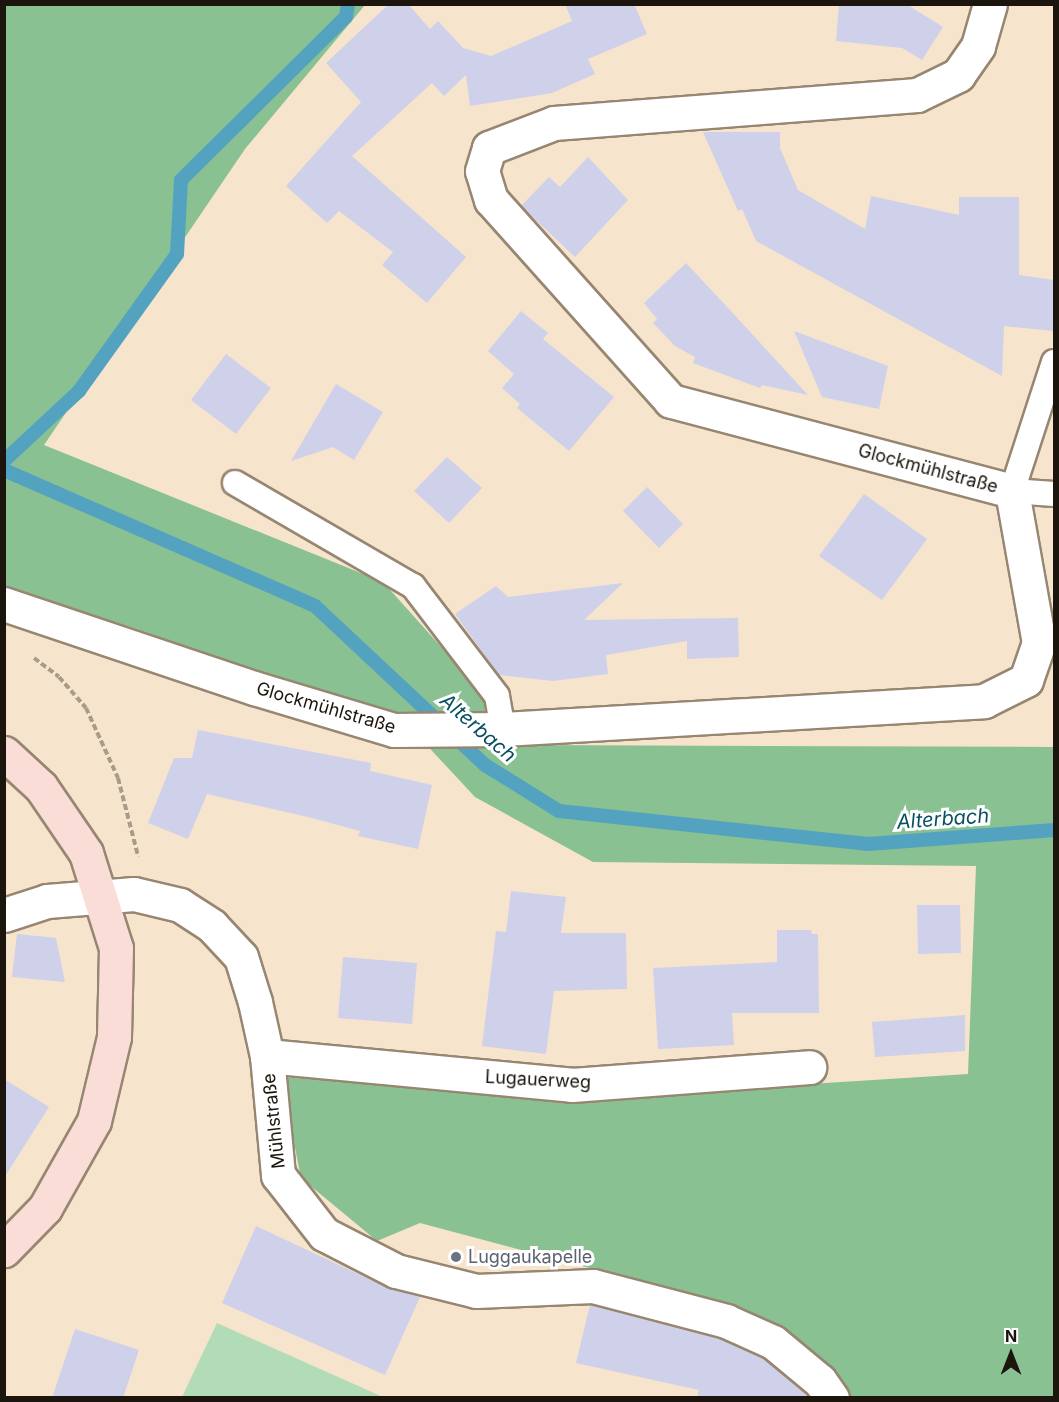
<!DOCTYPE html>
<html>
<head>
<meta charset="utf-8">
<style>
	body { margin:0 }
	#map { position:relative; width:1059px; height:1402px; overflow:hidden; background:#f7e4cd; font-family:Inter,sans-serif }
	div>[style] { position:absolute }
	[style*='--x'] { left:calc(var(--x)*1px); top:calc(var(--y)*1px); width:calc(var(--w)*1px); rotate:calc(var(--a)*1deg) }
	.green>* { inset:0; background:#b2dcb8 }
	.forest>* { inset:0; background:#89c192 }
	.stream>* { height:14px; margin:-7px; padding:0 7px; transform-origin:7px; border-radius:7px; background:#53a3c0 }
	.building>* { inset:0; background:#cfd0ea }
	.path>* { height:4px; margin-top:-2px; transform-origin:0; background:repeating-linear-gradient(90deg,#a99b89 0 6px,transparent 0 9px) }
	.roads { filter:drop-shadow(2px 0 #978671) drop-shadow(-2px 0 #978671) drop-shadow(0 2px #978671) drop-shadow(0 -2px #978671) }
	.lane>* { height:24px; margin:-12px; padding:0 12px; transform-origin:12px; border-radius:12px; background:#fff }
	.street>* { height:33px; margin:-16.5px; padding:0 16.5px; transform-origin:16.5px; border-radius:16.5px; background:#fff }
	.primary>* { height:33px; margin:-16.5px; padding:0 16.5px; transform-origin:16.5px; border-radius:16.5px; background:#fbddd8 }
	.dots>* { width:16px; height:16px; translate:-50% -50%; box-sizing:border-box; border:3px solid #fff; border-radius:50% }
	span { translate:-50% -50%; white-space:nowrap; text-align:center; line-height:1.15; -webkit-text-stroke:6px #fff; paint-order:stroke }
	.street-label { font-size:18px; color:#1b150d }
	.worship-label { font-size:18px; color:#5b616d }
	.left { translate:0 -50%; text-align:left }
	.water-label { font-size:20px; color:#094f63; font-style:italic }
	.frame { position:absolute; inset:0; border:6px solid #1b150d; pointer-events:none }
	.north { position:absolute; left:981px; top:1324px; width:60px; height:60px; -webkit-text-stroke:4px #fff; paint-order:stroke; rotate:0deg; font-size:16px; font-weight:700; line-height:24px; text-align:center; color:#1b150d }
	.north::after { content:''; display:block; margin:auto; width:21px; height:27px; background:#1b150d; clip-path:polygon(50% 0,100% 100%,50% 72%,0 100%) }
</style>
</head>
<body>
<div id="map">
	<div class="green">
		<i style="clip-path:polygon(217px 1323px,383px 1397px,386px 1397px,182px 1397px)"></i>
	</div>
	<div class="forest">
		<i style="clip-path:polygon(4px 5px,365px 5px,245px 149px,44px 445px,383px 582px,529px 745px,1054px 747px,1054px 1397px,832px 1397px,822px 1359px,740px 1308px,420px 1223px,377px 1241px,301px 1178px,281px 1077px,575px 1099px,968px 1074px,976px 866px,593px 862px,475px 797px,408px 725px,131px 627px,5px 589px)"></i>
	</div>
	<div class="stream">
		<i style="--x:4;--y:461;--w:103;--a:-43"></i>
		<i style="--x:79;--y:391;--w:168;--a:-54.4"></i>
		<i style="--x:177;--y:254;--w:74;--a:-86.9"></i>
		<i style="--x:181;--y:180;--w:232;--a:-44.7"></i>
		<i style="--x:346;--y:17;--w:13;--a:-81"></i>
		<i style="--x:4;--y:470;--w:339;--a:23.6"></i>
		<i style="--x:315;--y:606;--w:233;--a:43.1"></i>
		<i style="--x:485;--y:765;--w:87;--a:31.9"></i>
		<i style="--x:559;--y:811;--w:311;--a:6.1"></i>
		<i style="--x:868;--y:844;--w:187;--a:-4.3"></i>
	</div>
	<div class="building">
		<i style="clip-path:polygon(389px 4px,408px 4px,430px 29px,438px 21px,463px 48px,491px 56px,572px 21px,565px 4px,634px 4px,647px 34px,588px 59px,595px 74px,552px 93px,470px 106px,466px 75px,444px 96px,432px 83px,352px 156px,466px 257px,427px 303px,382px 265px,393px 252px,339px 211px,327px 223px,286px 186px,361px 102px,326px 63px)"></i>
		<i style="clip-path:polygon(839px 4px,906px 4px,943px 27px,922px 60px,902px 48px,836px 41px)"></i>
		<i style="clip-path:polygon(703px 132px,780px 132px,780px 148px,798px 190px,865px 229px,871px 196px,959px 215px,959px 197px,1019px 197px,1019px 275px,1054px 280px,1054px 331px,1004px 326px,1002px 376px,756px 241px,742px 209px,738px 211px)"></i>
		<i style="clip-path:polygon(588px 157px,628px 200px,575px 257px,521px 206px,549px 177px,560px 187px)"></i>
		<i style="clip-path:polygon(686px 263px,729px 309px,808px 395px,762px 385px,760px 388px,693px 363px,695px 357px,675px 346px,653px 323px,657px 319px,644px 303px)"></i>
		<i style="clip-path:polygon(521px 311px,548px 333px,543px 339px,614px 397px,569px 451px,517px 408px,520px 404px,502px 388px,514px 374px,488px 351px)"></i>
		<i style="clip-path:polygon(794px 331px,888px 366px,879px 409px,822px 397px)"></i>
		<i style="clip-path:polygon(226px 354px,271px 388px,236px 434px,191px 400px)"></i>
		<i style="clip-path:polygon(336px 384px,383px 412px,354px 460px,333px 447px,291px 461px)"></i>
		<i style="clip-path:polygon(447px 457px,482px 488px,449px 523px,414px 491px)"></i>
		<i style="clip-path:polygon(647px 487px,683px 524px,659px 548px,623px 511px)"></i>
		<i style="clip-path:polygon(864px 494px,927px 539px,882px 600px,819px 556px)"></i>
		<i style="clip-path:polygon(623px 583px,584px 620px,738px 618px,739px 657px,687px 659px,687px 641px,606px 655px,608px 674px,553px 681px,499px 675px,455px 614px,496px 586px,508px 597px)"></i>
		<i style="clip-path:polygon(198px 730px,371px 763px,370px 771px,432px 785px,418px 849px,358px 836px,360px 831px,308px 817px,207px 794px,188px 839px,148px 823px,174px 758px,192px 758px)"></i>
		<i style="clip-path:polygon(511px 891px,566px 897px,561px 933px,626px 933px,627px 989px,554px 991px,546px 1054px,482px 1046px,496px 931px,506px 932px)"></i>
		<i style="clip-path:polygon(917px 905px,960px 905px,961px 953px,918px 954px)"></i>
		<i style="clip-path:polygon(777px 930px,811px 930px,812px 934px,818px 934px,819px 1013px,732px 1013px,734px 1045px,658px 1049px,653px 968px,777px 962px)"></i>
		<i style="clip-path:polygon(17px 934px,56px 938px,65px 982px,12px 977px)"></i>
		<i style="clip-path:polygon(343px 957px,417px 963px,412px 1024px,338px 1018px)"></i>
		<i style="clip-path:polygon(965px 1015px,965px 1051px,875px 1057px,872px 1022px)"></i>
		<i style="clip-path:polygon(4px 1079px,49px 1107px,4px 1178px)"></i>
		<i style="clip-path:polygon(256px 1226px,388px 1288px,420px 1297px,385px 1375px,222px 1303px)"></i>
		<i style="clip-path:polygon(590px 1305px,720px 1339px,763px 1358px,809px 1398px,697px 1398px,699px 1390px,576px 1363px)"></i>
		<i style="clip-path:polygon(75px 1329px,139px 1350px,123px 1398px,52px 1398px)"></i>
	</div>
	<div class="path">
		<i style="--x:34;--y:658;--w:31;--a:37"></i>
		<i style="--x:59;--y:677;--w:41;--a:48.9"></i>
		<i style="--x:86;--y:708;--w:77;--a:65.4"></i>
		<i style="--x:118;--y:778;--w:81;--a:75.6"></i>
	</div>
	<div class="roads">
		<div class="lane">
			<i style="--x:1054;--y:362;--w:136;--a:108"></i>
			<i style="--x:1012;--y:491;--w:42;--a:4.1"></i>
			<i style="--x:235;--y:483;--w:206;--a:30.1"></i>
			<i style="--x:413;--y:586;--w:138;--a:52.6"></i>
			<i style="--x:497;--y:696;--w:34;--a:80"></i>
		</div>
		<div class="street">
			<i style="--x:4;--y:604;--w:264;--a:18.6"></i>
			<i style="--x:254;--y:688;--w:146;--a:16.7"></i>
			<i style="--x:394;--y:730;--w:109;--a:-0.5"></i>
			<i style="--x:503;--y:729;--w:482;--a:-3.3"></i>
			<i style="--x:984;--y:701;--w:47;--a:-26.6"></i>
			<i style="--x:1026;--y:680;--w:39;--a:-71"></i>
			<i style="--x:1039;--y:643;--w:154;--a:-100.1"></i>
			<i style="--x:1012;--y:491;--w:353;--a:-165.2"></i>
			<i style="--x:671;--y:401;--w:270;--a:-131.8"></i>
			<i style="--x:491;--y:200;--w:30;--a:-107"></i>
			<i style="--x:482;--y:171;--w:24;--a:-73"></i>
			<i style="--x:489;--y:148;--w:70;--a:-21"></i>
			<i style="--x:554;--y:123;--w:364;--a:-4.4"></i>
			<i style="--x:917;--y:95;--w:46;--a:-26"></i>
			<i style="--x:958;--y:75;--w:35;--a:-55"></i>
			<i style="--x:978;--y:46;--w:44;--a:-74.1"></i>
			<i style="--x:4;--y:915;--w:45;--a:-18"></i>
			<i style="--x:47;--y:901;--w:87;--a:-4.6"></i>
			<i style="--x:134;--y:894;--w:47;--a:13.4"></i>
			<i style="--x:180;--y:905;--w:38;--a:33"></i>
			<i style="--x:212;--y:926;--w:42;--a:46.9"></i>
			<i style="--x:241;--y:957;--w:47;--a:72.7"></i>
			<i style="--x:255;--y:1002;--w:55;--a:77.5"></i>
			<i style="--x:267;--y:1056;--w:120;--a:84.7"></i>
			<i style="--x:278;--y:1175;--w:75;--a:52.1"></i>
			<i style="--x:324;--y:1234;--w:81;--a:27.2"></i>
			<i style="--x:396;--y:1271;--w:82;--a:14"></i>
			<i style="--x:476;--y:1291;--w:117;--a:-2.4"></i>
			<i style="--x:593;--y:1286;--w:138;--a:14.7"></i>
			<i style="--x:726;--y:1321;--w:51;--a:24.1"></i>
			<i style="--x:773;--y:1342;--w:61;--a:39.7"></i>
			<i style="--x:820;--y:1381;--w:21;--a:55"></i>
			<i style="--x:267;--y:1056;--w:306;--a:5.4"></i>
			<i style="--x:572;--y:1085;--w:238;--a:-4.3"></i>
		</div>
		<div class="primary">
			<i style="--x:4;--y:753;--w:50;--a:42.6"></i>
			<i style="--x:41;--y:787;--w:80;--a:55.7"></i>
			<i style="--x:86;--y:853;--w:100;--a:72.5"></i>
			<i style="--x:116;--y:948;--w:89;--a:91.3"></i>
			<i style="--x:114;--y:1037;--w:86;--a:103.4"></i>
			<i style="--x:94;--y:1121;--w:100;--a:119.4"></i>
			<i style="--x:45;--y:1208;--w:59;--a:134.3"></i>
		</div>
	</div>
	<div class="dots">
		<i style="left:456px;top:1257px;background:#6b7280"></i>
	</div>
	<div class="street-label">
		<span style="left:928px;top:469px;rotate:15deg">Glockmühlstraße</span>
		<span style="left:326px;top:708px;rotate:16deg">Glockmühlstraße</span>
		<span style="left:538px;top:1080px;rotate:3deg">Lugauerweg</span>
		<span style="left:274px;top:1121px;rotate:-96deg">Mühlstraße</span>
	</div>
	<div class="worship-label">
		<span class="left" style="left:468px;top:1257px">Luggaukapelle</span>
	</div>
	<div class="water-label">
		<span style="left:478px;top:728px;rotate:41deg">Alterbach</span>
		<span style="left:943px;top:819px;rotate:-4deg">Alterbach</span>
	</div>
	<div class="frame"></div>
	<div class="north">N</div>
</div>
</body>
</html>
